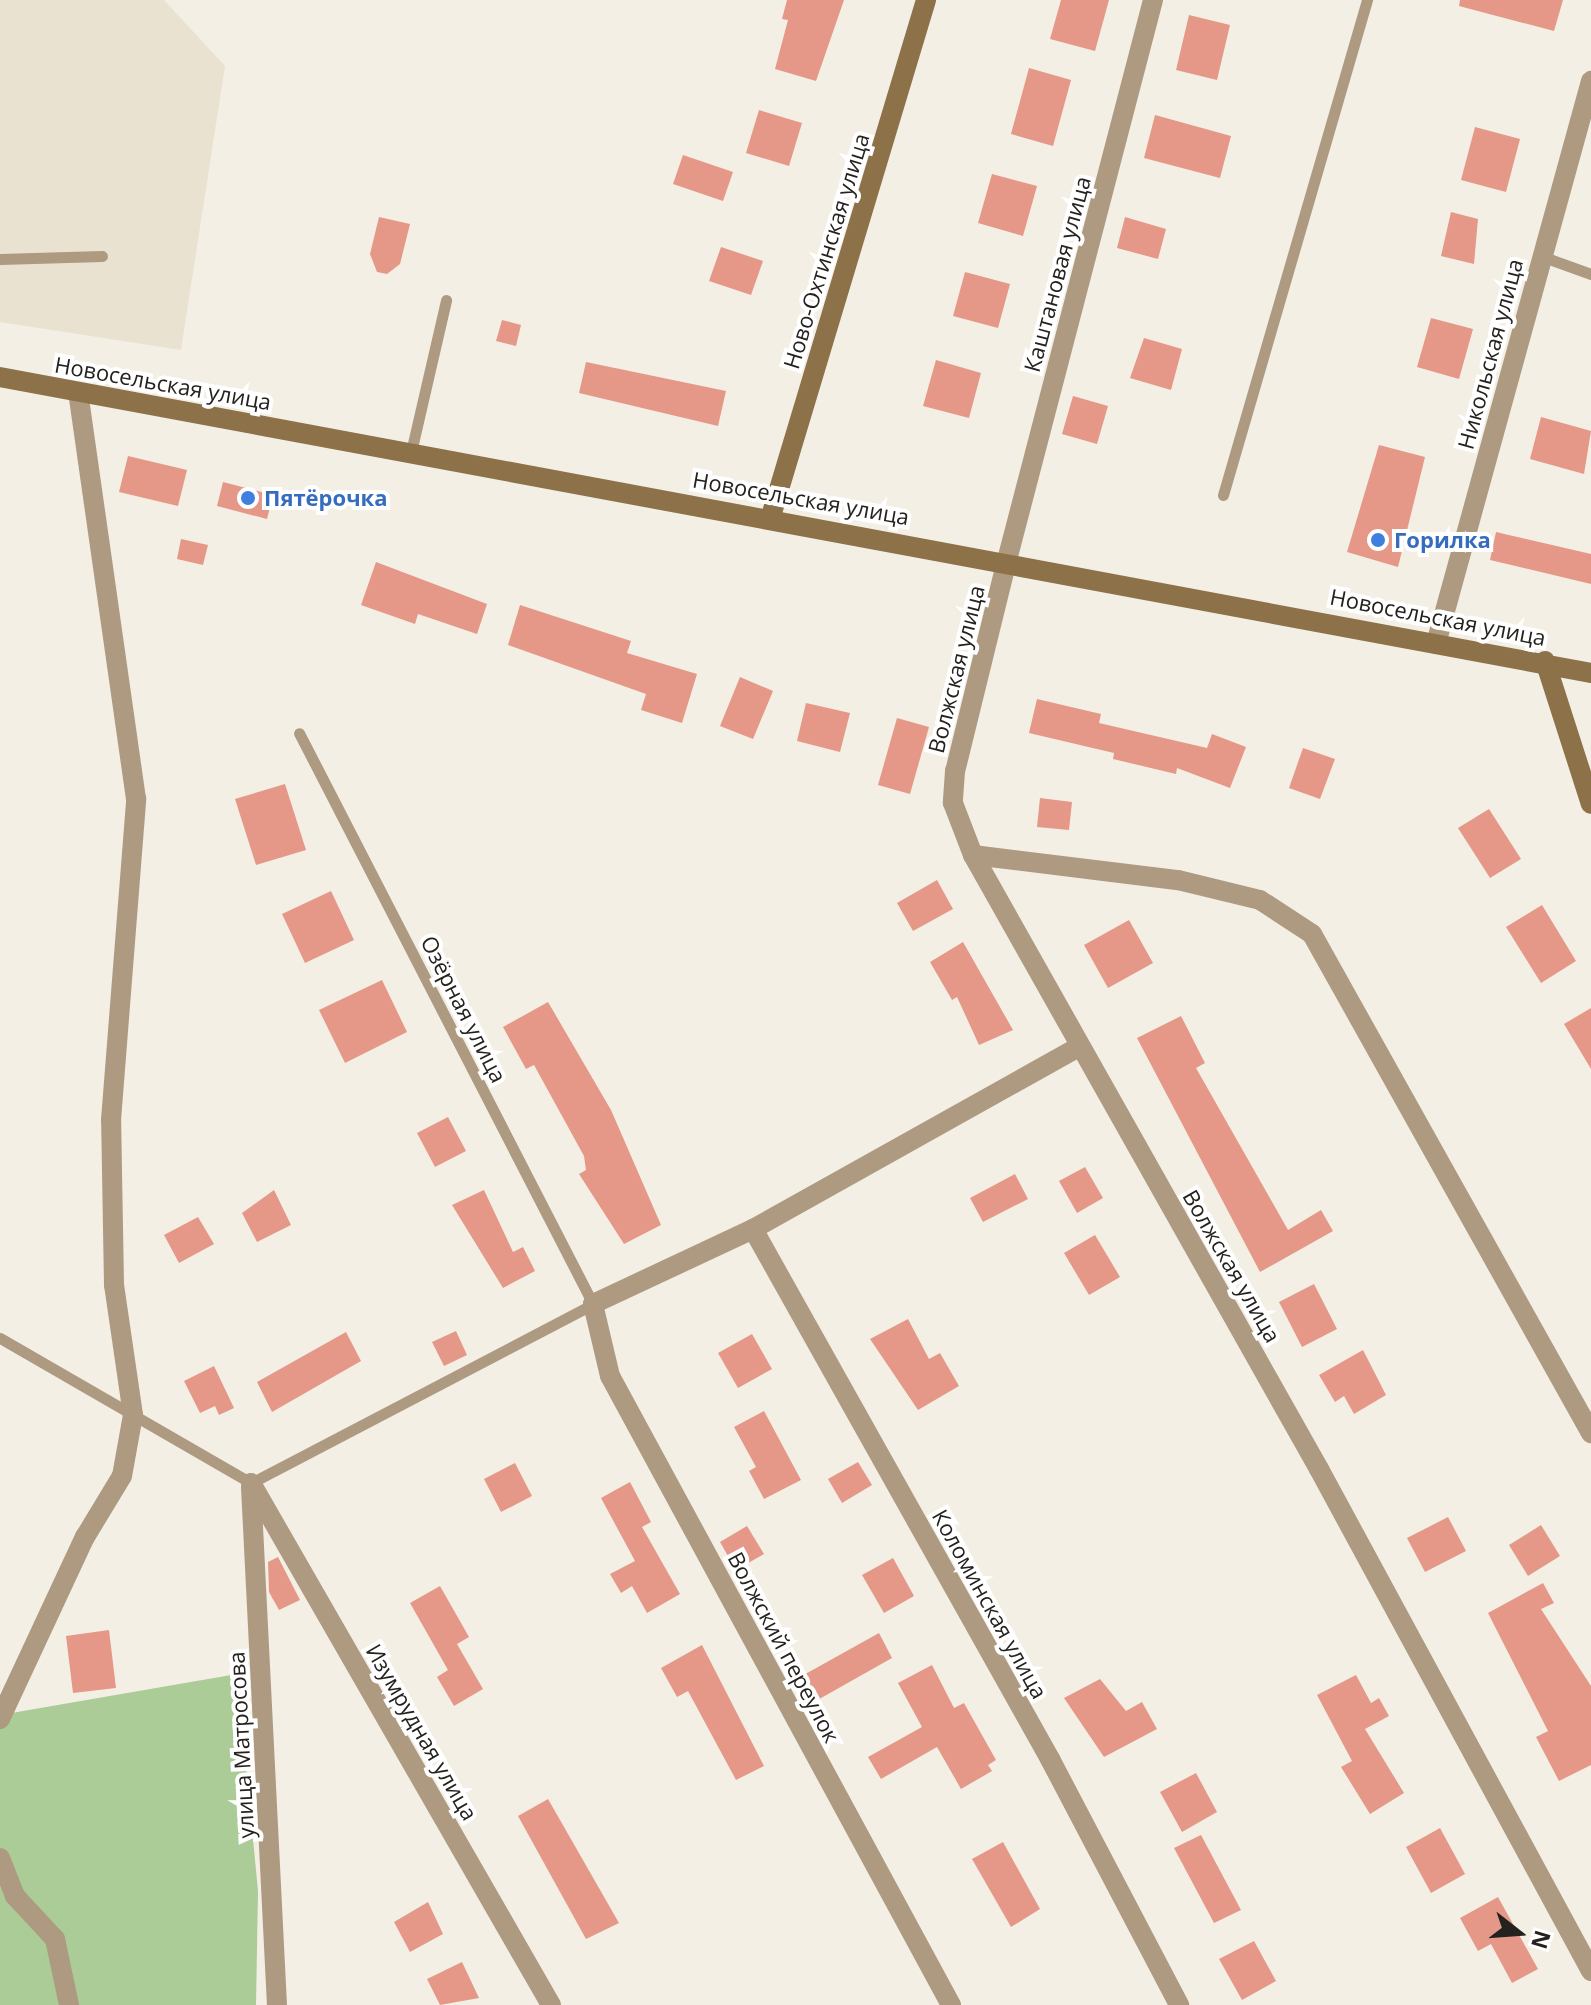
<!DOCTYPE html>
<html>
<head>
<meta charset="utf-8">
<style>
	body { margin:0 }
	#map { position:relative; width:1591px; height:2005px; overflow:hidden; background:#f3efe5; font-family:"Open Sans",sans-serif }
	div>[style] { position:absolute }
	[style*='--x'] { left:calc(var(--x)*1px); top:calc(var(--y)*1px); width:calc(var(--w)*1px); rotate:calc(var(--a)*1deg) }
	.built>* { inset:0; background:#e9e2d1 }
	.green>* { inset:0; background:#abcb97 }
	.building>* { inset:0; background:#e59887 }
	.lane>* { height:11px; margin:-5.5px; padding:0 5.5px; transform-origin:5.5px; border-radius:5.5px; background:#ad9a80 }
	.street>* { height:20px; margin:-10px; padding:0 10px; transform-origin:10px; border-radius:10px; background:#ad9a80 }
	.secondary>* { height:20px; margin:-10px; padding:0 10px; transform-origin:10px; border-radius:10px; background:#8c7149 }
	.dots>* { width:22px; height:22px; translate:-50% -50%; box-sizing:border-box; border:4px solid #fff; border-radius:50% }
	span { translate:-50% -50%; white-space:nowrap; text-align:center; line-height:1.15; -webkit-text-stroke:8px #fff; paint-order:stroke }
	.street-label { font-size:22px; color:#24221e }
	.shop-label { font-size:22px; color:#366cbe; font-weight:700 }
	.left { translate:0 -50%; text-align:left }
	.north { position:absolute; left:1479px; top:1893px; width:80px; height:80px; -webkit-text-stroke:6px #fff; paint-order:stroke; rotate:107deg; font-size:22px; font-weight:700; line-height:32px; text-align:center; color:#24221e }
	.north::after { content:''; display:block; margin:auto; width:28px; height:36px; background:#24221e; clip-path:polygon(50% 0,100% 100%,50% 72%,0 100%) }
</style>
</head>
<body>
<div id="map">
	<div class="built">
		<i style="clip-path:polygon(0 0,164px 0,225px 66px,181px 350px,0 322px)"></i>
	</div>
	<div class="green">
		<i style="clip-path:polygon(237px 1674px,258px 1891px,256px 2005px,0 2005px,0 1715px)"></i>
	</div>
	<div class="building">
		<i style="clip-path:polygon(787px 0,844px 0,816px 81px,775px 69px,788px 20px,782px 19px)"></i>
		<i style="clip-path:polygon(1061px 0,1109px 0,1095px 51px,1050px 39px)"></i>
		<i style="clip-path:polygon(1460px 0,1563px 0,1554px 31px,1459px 6px)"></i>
		<i style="clip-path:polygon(1189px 15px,1230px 25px,1217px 80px,1176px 70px)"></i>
		<i style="clip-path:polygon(1029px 68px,1071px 80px,1053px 146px,1011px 134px)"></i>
		<i style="clip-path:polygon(759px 110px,802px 123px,789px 166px,746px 153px)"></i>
		<i style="clip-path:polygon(1155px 115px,1231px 136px,1220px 178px,1144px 158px)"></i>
		<i style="clip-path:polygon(1475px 127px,1520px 139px,1506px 192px,1461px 180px)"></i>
		<i style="clip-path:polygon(683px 155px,733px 172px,723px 201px,673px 184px)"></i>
		<i style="clip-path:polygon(992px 174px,1037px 186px,1023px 236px,978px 223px)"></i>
		<i style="clip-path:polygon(1451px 212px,1478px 219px,1474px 264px,1441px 256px)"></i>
		<i style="clip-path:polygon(379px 217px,410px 224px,400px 264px,387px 274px,377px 272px,370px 254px)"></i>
		<i style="clip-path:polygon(1125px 217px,1166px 229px,1158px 259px,1117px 248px)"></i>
		<i style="clip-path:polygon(721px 247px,763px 261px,751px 295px,709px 281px)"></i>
		<i style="clip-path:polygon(965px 272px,1010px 284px,998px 328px,953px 316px)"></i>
		<i style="clip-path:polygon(1431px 318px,1473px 329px,1459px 379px,1417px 367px)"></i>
		<i style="clip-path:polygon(502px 320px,521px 325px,516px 346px,496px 341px)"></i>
		<i style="clip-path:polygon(1144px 338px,1182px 349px,1171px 390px,1130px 378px)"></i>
		<i style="clip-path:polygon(936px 360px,981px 373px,969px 418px,923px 406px)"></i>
		<i style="clip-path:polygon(586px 362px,726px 391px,718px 426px,579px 393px)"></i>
		<i style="clip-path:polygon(1073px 396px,1108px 406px,1097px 444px,1062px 434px)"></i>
		<i style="clip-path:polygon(1541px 417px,1591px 431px,1584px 474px,1530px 459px)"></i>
		<i style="clip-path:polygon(1379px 445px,1425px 457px,1398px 567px,1347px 552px)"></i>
		<i style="clip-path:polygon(128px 456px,187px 470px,178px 506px,119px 492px)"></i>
		<i style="clip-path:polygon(223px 482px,273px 495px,267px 519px,217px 506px)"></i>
		<i style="clip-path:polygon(1496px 532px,1591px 554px,1591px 584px,1490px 560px)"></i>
		<i style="clip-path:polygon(181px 539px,208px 545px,203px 565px,177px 559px)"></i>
		<i style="clip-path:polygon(376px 562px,487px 604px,477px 634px,418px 614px,415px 624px,361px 605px)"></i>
		<i style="clip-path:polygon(520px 605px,631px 641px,627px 653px,697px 674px,682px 723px,641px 710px,646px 694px,508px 645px)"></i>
		<i style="clip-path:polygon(740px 677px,773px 691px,753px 739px,720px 726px)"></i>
		<i style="clip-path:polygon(1037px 699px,1101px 714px,1099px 723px,1207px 748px,1212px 734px,1246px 747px,1230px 788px,1177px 768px,1176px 774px,1113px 759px,1114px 753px,1029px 733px)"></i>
		<i style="clip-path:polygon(806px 703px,850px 713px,840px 752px,797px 741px)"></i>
		<i style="clip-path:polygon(897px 718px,929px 727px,910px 794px,878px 785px)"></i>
		<i style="clip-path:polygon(1303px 748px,1335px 759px,1320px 799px,1289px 788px)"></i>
		<i style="clip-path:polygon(285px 784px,306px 850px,256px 865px,235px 799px)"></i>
		<i style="clip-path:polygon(1040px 798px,1072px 802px,1069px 830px,1037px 827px)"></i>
		<i style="clip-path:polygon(1489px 809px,1521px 859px,1490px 878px,1458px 828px)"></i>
		<i style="clip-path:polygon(937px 880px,953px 909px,913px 931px,897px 903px)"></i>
		<i style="clip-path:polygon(331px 891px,354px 940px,305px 963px,282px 914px)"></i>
		<i style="clip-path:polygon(1542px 905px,1576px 961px,1541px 983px,1506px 927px)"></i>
		<i style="clip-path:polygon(1129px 920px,1153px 963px,1108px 988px,1084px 945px)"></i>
		<i style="clip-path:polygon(963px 942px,1013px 1030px,979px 1045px,957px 997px,952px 1000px,930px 962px)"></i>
		<i style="clip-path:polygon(382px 980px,407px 1032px,345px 1063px,319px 1010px)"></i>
		<i style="clip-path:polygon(548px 1002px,611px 1110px,661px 1225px,624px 1244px,579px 1174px,586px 1170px,584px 1156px,534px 1065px,526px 1069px,503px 1027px)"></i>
		<i style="clip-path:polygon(1591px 1008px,1591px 1069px,1564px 1024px)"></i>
		<i style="clip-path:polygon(1181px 1016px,1205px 1063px,1196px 1068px,1288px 1230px,1321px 1210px,1333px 1231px,1260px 1272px,1137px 1038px)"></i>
		<i style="clip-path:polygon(448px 1117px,466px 1151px,435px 1167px,417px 1133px)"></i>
		<i style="clip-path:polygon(1085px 1167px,1103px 1198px,1077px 1213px,1059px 1181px)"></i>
		<i style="clip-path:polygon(1015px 1174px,1028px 1199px,983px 1222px,970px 1198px)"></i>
		<i style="clip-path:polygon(274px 1190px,291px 1225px,257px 1242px,242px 1213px)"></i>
		<i style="clip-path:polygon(484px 1190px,513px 1252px,523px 1247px,535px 1271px,503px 1288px,452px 1205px)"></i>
		<i style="clip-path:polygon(198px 1217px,214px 1244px,179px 1263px,164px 1235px)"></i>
		<i style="clip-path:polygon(1095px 1235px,1120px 1277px,1089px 1295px,1064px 1253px)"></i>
		<i style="clip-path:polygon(1314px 1284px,1337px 1329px,1302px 1347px,1279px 1302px)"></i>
		<i style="clip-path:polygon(908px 1319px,929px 1359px,940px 1353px,959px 1386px,918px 1410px,870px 1339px)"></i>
		<i style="clip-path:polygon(456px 1331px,467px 1355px,444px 1366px,432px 1342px)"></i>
		<i style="clip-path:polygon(346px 1332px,361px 1361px,272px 1412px,257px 1382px)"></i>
		<i style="clip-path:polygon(752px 1334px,772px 1369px,738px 1388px,718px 1353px)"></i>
		<i style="clip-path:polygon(1363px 1350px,1386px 1395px,1354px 1414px,1344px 1396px,1335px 1402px,1319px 1375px)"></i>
		<i style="clip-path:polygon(214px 1366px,234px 1408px,219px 1415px,215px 1406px,200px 1413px,184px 1381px)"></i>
		<i style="clip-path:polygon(764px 1411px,801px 1480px,764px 1499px,749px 1471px,756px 1467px,734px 1427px)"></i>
		<i style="clip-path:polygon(858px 1462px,872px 1485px,842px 1503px,828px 1479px)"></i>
		<i style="clip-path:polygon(515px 1463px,532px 1496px,501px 1512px,484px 1479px)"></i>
		<i style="clip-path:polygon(630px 1482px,651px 1522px,642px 1527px,680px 1594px,647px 1613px,632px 1586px,621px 1593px,610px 1574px,635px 1561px,601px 1498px)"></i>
		<i style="clip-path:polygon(1448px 1517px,1466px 1551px,1425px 1572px,1407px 1538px)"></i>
		<i style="clip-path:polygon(1541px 1525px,1560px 1556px,1528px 1576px,1509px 1545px)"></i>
		<i style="clip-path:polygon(747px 1526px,764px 1554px,736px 1570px,720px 1542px)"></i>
		<i style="clip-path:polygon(278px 1557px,300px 1600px,279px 1610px,269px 1592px,268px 1562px)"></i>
		<i style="clip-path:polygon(893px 1558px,914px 1596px,884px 1613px,862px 1575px)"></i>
		<i style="clip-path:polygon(1543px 1583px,1554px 1603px,1541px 1609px,1591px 1686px,1591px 1765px,1559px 1781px,1536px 1737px,1548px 1731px,1488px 1613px)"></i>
		<i style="clip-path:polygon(440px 1586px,469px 1637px,457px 1644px,483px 1689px,454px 1706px,437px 1677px,448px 1670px,410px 1603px)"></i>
		<i style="clip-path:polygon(109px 1630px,116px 1688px,73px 1693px,66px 1636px)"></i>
		<i style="clip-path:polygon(879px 1633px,892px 1658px,814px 1702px,800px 1677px)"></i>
		<i style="clip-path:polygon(702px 1645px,764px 1766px,736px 1780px,688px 1691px,677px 1697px,661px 1668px)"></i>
		<i style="clip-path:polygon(932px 1665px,954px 1708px,964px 1703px,996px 1760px,988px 1765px,992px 1771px,961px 1789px,937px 1747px,881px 1779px,868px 1757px,922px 1727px,898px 1683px)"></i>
		<i style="clip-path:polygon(1356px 1675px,1371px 1703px,1379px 1698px,1389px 1716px,1365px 1729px,1404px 1793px,1370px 1814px,1341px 1767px,1352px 1761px,1317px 1695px)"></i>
		<i style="clip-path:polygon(1100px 1679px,1126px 1711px,1142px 1702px,1157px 1729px,1104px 1757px,1064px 1698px)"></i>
		<i style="clip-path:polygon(1196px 1773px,1217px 1812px,1182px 1832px,1160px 1792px)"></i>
		<i style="clip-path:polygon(548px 1799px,619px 1923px,586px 1939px,518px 1816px)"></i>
		<i style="clip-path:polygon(1440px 1828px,1465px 1874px,1431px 1893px,1406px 1847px)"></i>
		<i style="clip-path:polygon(1201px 1835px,1241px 1910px,1214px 1923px,1174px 1848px)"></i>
		<i style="clip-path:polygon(1003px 1842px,1040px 1909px,1011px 1927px,972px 1859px)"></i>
		<i style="clip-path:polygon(1498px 1897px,1538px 1969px,1512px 1983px,1491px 1944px,1478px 1951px,1460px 1918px)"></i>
		<i style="clip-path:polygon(428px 1902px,443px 1934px,410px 1952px,394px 1922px)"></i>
		<i style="clip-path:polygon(1254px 1941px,1276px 1981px,1242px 2000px,1219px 1959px)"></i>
		<i style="clip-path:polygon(462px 1962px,479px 1998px,440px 2005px,427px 1979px)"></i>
	</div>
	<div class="lane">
		<i style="--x:1541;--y:256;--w:53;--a:19.8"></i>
		<i style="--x:0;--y:259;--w:102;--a:-1.7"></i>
		<i style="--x:411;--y:452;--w:156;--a:-77"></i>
		<i style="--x:1223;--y:495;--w:516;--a:-73.78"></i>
		<i style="--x:0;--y:1338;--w:290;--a:30"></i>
		<i style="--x:251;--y:1483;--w:386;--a:-27.6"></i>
		<i style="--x:593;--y:1304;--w:642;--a:-117.24"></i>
	</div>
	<div class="street">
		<i style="--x:1153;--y:0;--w:579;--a:104.61"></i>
		<i style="--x:1007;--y:560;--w:217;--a:103.8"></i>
		<i style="--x:955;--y:771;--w:32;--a:94"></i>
		<i style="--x:953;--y:803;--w:56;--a:69"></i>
		<i style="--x:973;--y:855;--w:705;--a:60.6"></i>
		<i style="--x:1319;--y:1469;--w:571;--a:61.55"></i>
		<i style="--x:1437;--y:640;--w:580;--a:-74.6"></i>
		<i style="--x:973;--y:855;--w:207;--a:7"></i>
		<i style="--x:1178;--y:880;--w:84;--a:13.7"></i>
		<i style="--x:1260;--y:900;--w:62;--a:33.2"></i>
		<i style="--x:1312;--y:934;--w:572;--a:60.79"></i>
		<i style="--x:753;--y:1229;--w:608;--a:60.73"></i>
		<i style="--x:1050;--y:1759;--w:278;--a:62.3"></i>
		<i style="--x:251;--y:1483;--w:602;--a:60.11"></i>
		<i style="--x:251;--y:1487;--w:519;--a:87.13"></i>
		<i style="--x:0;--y:1719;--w:201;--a:-65"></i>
		<i style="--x:85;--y:1537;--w:71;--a:-58.8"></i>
		<i style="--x:122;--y:1476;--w:62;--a:-79.8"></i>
		<i style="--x:133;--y:1415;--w:131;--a:-98.3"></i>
		<i style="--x:114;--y:1285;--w:165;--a:-91"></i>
		<i style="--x:111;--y:1120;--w:322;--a:-85.5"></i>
		<i style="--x:136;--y:799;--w:411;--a:-98.1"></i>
		<i style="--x:0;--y:1858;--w:41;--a:68.5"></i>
		<i style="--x:15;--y:1896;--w:59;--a:47.1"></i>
		<i style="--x:55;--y:1939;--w:67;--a:78"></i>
		<i style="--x:951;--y:2005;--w:715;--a:-118.46"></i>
		<i style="--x:610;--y:1376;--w:74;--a:-103.3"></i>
		<i style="--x:593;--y:1304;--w:177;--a:-25.1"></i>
		<i style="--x:753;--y:1229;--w:373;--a:-29.2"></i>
	</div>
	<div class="secondary">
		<i style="--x:0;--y:377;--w:1618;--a:10.54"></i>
		<i style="--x:771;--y:516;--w:539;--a:-73.28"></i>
		<i style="--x:1545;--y:661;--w:150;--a:72.2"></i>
	</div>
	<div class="dots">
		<i style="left:248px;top:498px;background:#3f7fe0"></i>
		<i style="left:1378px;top:540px;background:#3f7fe0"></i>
	</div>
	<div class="street-label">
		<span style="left:826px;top:251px;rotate:-73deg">Ново-Охтинская улица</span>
		<span style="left:1057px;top:274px;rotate:-75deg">Каштановая улица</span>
		<span style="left:1490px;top:354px;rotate:-75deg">Никольская улица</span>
		<span style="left:163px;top:383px;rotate:10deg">Новосельская улица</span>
		<span style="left:801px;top:498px;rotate:10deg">Новосельская улица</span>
		<span style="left:1438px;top:617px;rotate:11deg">Новосельская улица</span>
		<span style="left:956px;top:669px;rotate:-76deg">Волжская улица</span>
		<span style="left:464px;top:1009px;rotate:63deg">Озёрная улица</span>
		<span style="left:1232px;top:1266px;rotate:60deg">Волжская улица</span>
		<span style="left:990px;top:1604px;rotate:61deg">Коломинская улица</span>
		<span style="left:784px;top:1647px;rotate:62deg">Волжский переулок</span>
		<span style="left:422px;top:1732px;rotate:60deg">Изумрудная улица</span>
		<span style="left:241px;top:1745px;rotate:-93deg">улица Матросова</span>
	</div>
	<div class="shop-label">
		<span class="left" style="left:264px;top:498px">Пятёрочка</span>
		<span class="left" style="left:1394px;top:540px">Горилка</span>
	</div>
	<div class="north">N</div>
</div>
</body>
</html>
